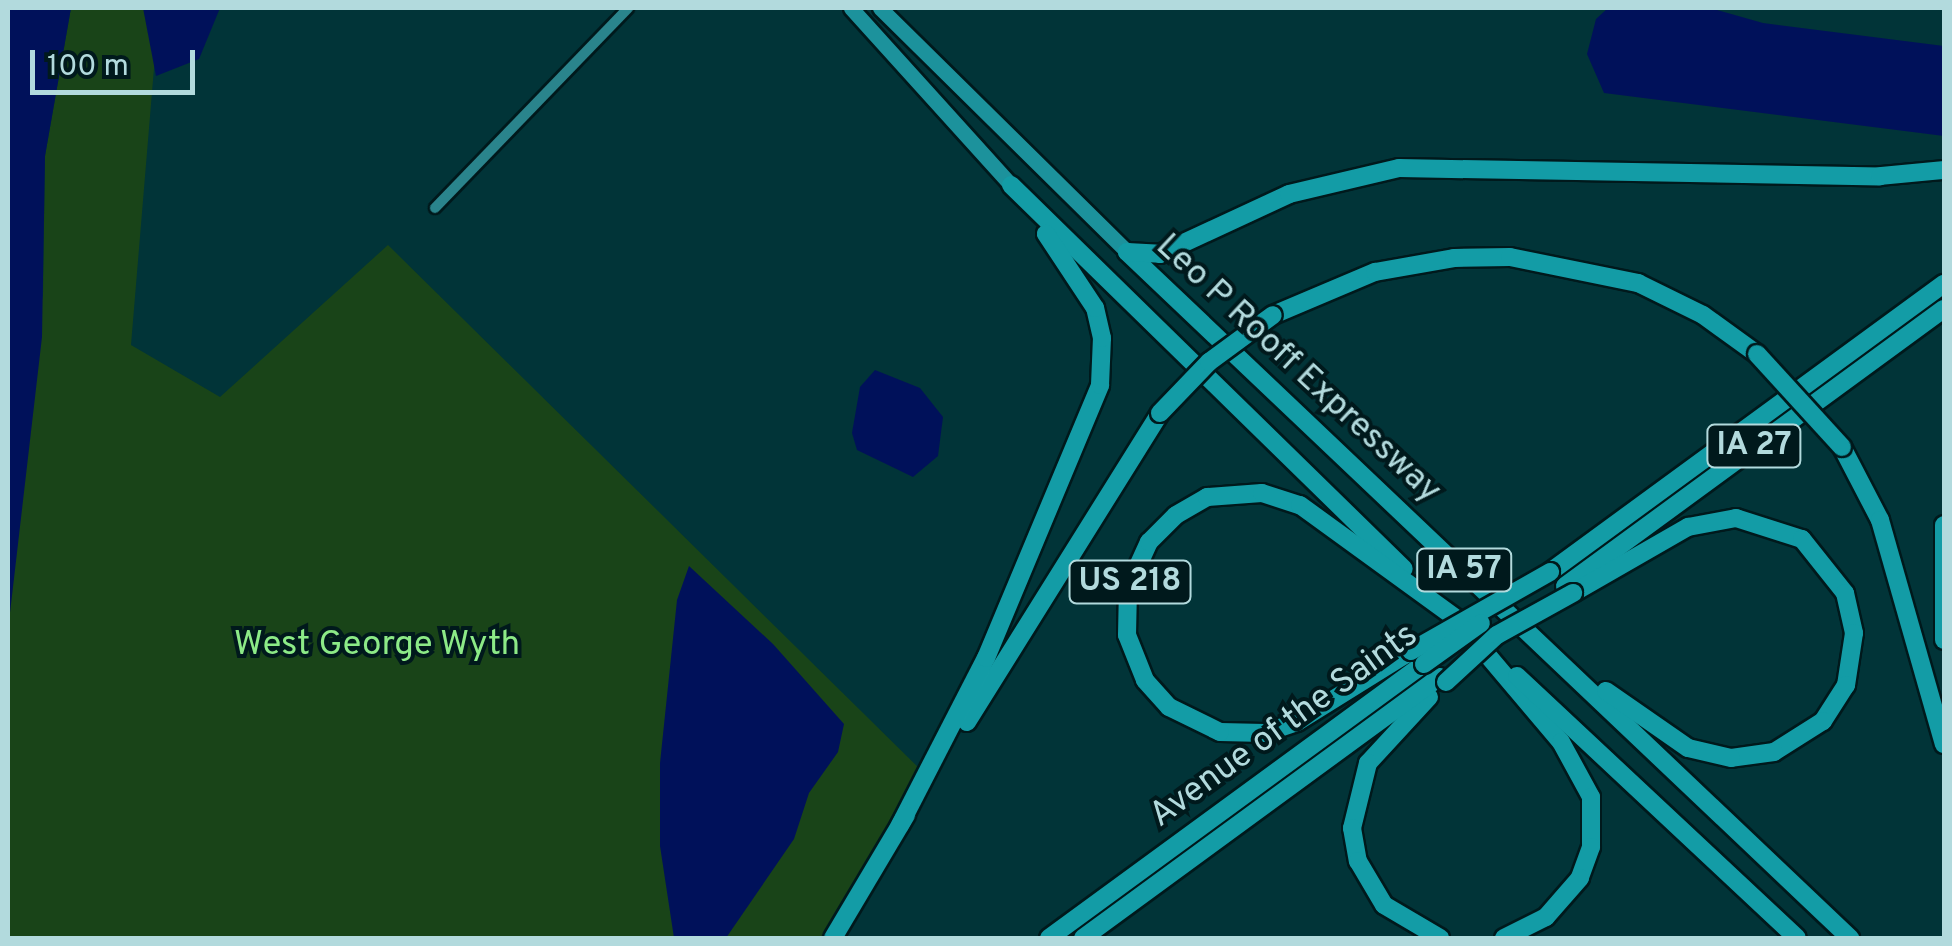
<!DOCTYPE html>
<html>
<head>
<meta charset="utf-8">
<style>
	body { margin:0 }
	#map { position:relative; width:1952px; height:946px; overflow:hidden; background:#013438; font-family:Overpass,sans-serif }
	div>[style] { position:absolute }
	[style*='--x'] { left:calc(var(--x)*1px); top:calc(var(--y)*1px); width:calc(var(--w)*1px); rotate:calc(var(--a)*1deg) }
	.green>* { inset:0; background:#194418 }
	.water>* { inset:0; background:#00115a }
	.roads { filter:drop-shadow(2px 0 #00191c) drop-shadow(-2px 0 #00191c) drop-shadow(0 2px #00191c) drop-shadow(0 -2px #00191c) }
	.street>* { height:10px; margin:-5px; padding:0 5px; transform-origin:5px; border-radius:5px; background:#2a848c }
	.primary>* { height:15px; margin:-7.5px; padding:0 7.5px; transform-origin:7.5px; border-radius:7.5px; background:#1c929c }
	.highway>* { height:18px; margin:-9px; padding:0 9px; transform-origin:9px; border-radius:9px; background:#139ca6 }
	.bridges { filter:drop-shadow(2px 0 #00191c) drop-shadow(-2px 0 #00191c) drop-shadow(0 2px #00191c) drop-shadow(0 -2px #00191c) }
	.highway-bridge>* { height:18px; margin:-9px; padding:0 9px; transform-origin:9px; border-radius:9px; background:#139ca6 }
	span { translate:-50% -50%; white-space:nowrap; text-align:center; line-height:1.15; -webkit-text-stroke:8px #00191c; paint-order:stroke }
	.shield-label span { padding:2px 8px; background:#00191c; border:2px solid; border-radius:8px; -webkit-text-stroke-width:0 }
	.shield-label { font-size:32px; color:#b2dadd; font-weight:700 }
	.street-label { font-size:35px; color:#b2dadd }
	.park-label { font-size:35px; color:#8cea87 }
	.frame { position:absolute; inset:0; border:10px solid #b2dadd; pointer-events:none }
	.scale { position:absolute; left:30px; top:50px; width:165px; height:45px; box-sizing:border-box; border:5px solid #b2dadd; border-top:0; padding-left:12px; font-size:30px; line-height:35px; white-space:nowrap; color:#b2dadd; -webkit-text-stroke:8px #00191c; paint-order:stroke }
</style>
</head>
<body>
<div id="map">
	<div class="green">
		<i style="clip-path:polygon(71px 8px,159px 8px,131px 345px,220px 397px,388px 245px,926px 775px,831px 938px,8px 938px,8px 473px,43px 295px,45px 156px)"></i>
	</div>
	<div class="water">
		<i style="clip-path:polygon(8px 8px,71px 8px,45px 156px,42px 337px,8px 630px)"></i>
		<i style="clip-path:polygon(143px 8px,220px 8px,199px 59px,156px 76px)"></i>
		<i style="clip-path:polygon(1608px 8px,1710px 8px,1763px 23px,1944px 46px,1944px 136px,1604px 93px,1587px 54px,1596px 19px)"></i>
		<i style="clip-path:polygon(875px 370px,920px 388px,943px 417px,938px 456px,913px 477px,857px 450px,852px 433px,860px 387px)"></i>
		<i style="clip-path:polygon(689px 566px,773px 644px,844px 724px,838px 752px,809px 793px,794px 839px,726px 938px,674px 938px,660px 846px,660px 763px,677px 600px)"></i>
	</div>
	<div class="roads">
		<div class="street">
			<i style="--x:435;--y:208;--w:278;--a:-46"></i>
		</div>
		<div class="primary">
			<i style="--x:851;--y:8;--w:239;--a:47.9"></i>
			<i style="--x:880;--y:8;--w:347;--a:44.6"></i>
		</div>
		<div class="highway">
			<i style="--x:1011;--y:185;--w:549;--a:44.34"></i>
			<i style="--x:1127;--y:252;--w:997;--a:43.5"></i>
			<i style="--x:1127;--y:252;--w:33;--a:3"></i>
			<i style="--x:1160;--y:254;--w:142;--a:-24.9"></i>
			<i style="--x:1289;--y:194;--w:113;--a:-13.3"></i>
			<i style="--x:1399;--y:168;--w:481;--a:1"></i>
			<i style="--x:1880;--y:176;--w:64;--a:-5.4"></i>
			<i style="--x:1273;--y:315;--w:111;--a:-22.9"></i>
			<i style="--x:1375;--y:272;--w:80;--a:-10"></i>
			<i style="--x:1454;--y:258;--w:56;--a:-1"></i>
			<i style="--x:1510;--y:257;--w:131;--a:11.5"></i>
			<i style="--x:1638;--y:283;--w:72;--a:26.2"></i>
			<i style="--x:1703;--y:315;--w:67;--a:35.8"></i>
			<i style="--x:1842;--y:447;--w:82;--a:62.5"></i>
			<i style="--x:1880;--y:520;--w:233;--a:74.1"></i>
			<i style="--x:1944;--y:525;--w:115;--a:90"></i>
			<i style="--x:1550;--y:572;--w:488;--a:-36.2"></i>
			<i style="--x:1565;--y:586;--w:469;--a:-36.2"></i>
			<i style="--x:1573;--y:593;--w:133;--a:-29.9"></i>
			<i style="--x:1688;--y:527;--w:49;--a:-10.6"></i>
			<i style="--x:1736;--y:518;--w:69;--a:17.7"></i>
			<i style="--x:1802;--y:539;--w:69;--a:51.5"></i>
			<i style="--x:1845;--y:593;--w:41;--a:77.3"></i>
			<i style="--x:1854;--y:633;--w:53;--a:98.7"></i>
			<i style="--x:1846;--y:685;--w:43;--a:122.6"></i>
			<i style="--x:1823;--y:721;--w:58;--a:147.7"></i>
			<i style="--x:1774;--y:752;--w:43;--a:172.1"></i>
			<i style="--x:1731;--y:758;--w:44;--a:-166.9"></i>
			<i style="--x:1688;--y:748;--w:100;--a:-145.2"></i>
			<i style="--x:1411;--y:651;--w:134;--a:148.1"></i>
			<i style="--x:1297;--y:722;--w:34;--a:161"></i>
			<i style="--x:1265;--y:733;--w:45;--a:-178.7"></i>
			<i style="--x:1220;--y:732;--w:57;--a:-153.9"></i>
			<i style="--x:1169;--y:707;--w:36;--a:-132"></i>
			<i style="--x:1145;--y:680;--w:48;--a:-111.8"></i>
			<i style="--x:1127;--y:635;--w:47;--a:-88.8"></i>
			<i style="--x:1128;--y:588;--w:51;--a:-65.5"></i>
			<i style="--x:1149;--y:542;--w:38;--a:-45"></i>
			<i style="--x:1176;--y:515;--w:36;--a:-30"></i>
			<i style="--x:1207;--y:497;--w:55;--a:-4.2"></i>
			<i style="--x:1262;--y:493;--w:40;--a:18"></i>
			<i style="--x:1300;--y:505;--w:194;--a:36"></i>
			<i style="--x:1457;--y:619;--w:161;--a:49.8"></i>
			<i style="--x:1561;--y:742;--w:63;--a:61.4"></i>
			<i style="--x:1591;--y:797;--w:50;--a:90"></i>
			<i style="--x:1591;--y:847;--w:33;--a:110"></i>
			<i style="--x:1580;--y:878;--w:52;--a:131.1"></i>
			<i style="--x:1546;--y:917;--w:47;--a:153.4"></i>
			<i style="--x:1517;--y:676;--w:383;--a:43.1"></i>
			<i style="--x:1429;--y:697;--w:90;--a:132.7"></i>
			<i style="--x:1368;--y:763;--w:67;--a:103.8"></i>
			<i style="--x:1352;--y:828;--w:34;--a:80"></i>
			<i style="--x:1358;--y:861;--w:51;--a:59.4"></i>
			<i style="--x:1384;--y:905;--w:65;--a:30.5"></i>
			<i style="--x:967;--y:722;--w:364;--a:-58"></i>
			<i style="--x:900;--y:825;--w:188;--a:-62.8"></i>
			<i style="--x:986;--y:658;--w:296;--a:-67.3"></i>
			<i style="--x:1100;--y:385;--w:47;--a:-87.6"></i>
			<i style="--x:1102;--y:338;--w:31;--a:-103"></i>
			<i style="--x:1095;--y:308;--w:89;--a:-123.5"></i>
			<i style="--x:833;--y:938;--w:143;--a:-59.3"></i>
			<i style="--x:1049;--y:938;--w:464;--a:-36.2"></i>
			<i style="--x:1083;--y:938;--w:442;--a:-36.2"></i>
		</div>
	</div>
	<div class="bridges">
		<div class="highway-bridge">
			<i style="--x:1757;--y:354;--w:126;--a:47.6"></i>
			<i style="--x:1160;--y:413;--w:71;--a:-46.1"></i>
			<i style="--x:1209;--y:362;--w:79;--a:-36.3"></i>
			<i style="--x:1411;--y:651;--w:160;--a:-29.6"></i>
			<i style="--x:1424;--y:664;--w:70;--a:-35.7"></i>
			<i style="--x:1446;--y:682;--w:69;--a:-42.7"></i>
			<i style="--x:1497;--y:635;--w:87;--a:-28.9"></i>
		</div>
	</div>
	<div class="shield-label">
		<span style="left:1754px;top:446px">IA 27</span>
		<span style="left:1464px;top:570px">IA 57</span>
		<span style="left:1130px;top:582px">US 218</span>
	</div>
	<div class="street-label">
		<span style="left:1298px;top:369px;rotate:43deg">Leo P Rooff Expressway</span>
		<span style="left:1284px;top:726px;rotate:-36deg">Avenue of the Saints</span>
	</div>
	<div class="park-label">
		<span style="left:377px;top:645px">West George Wyth</span>
	</div>
	<div class="frame"></div>
	<div class="scale">100 m</div>
</div>
</body>
</html>
